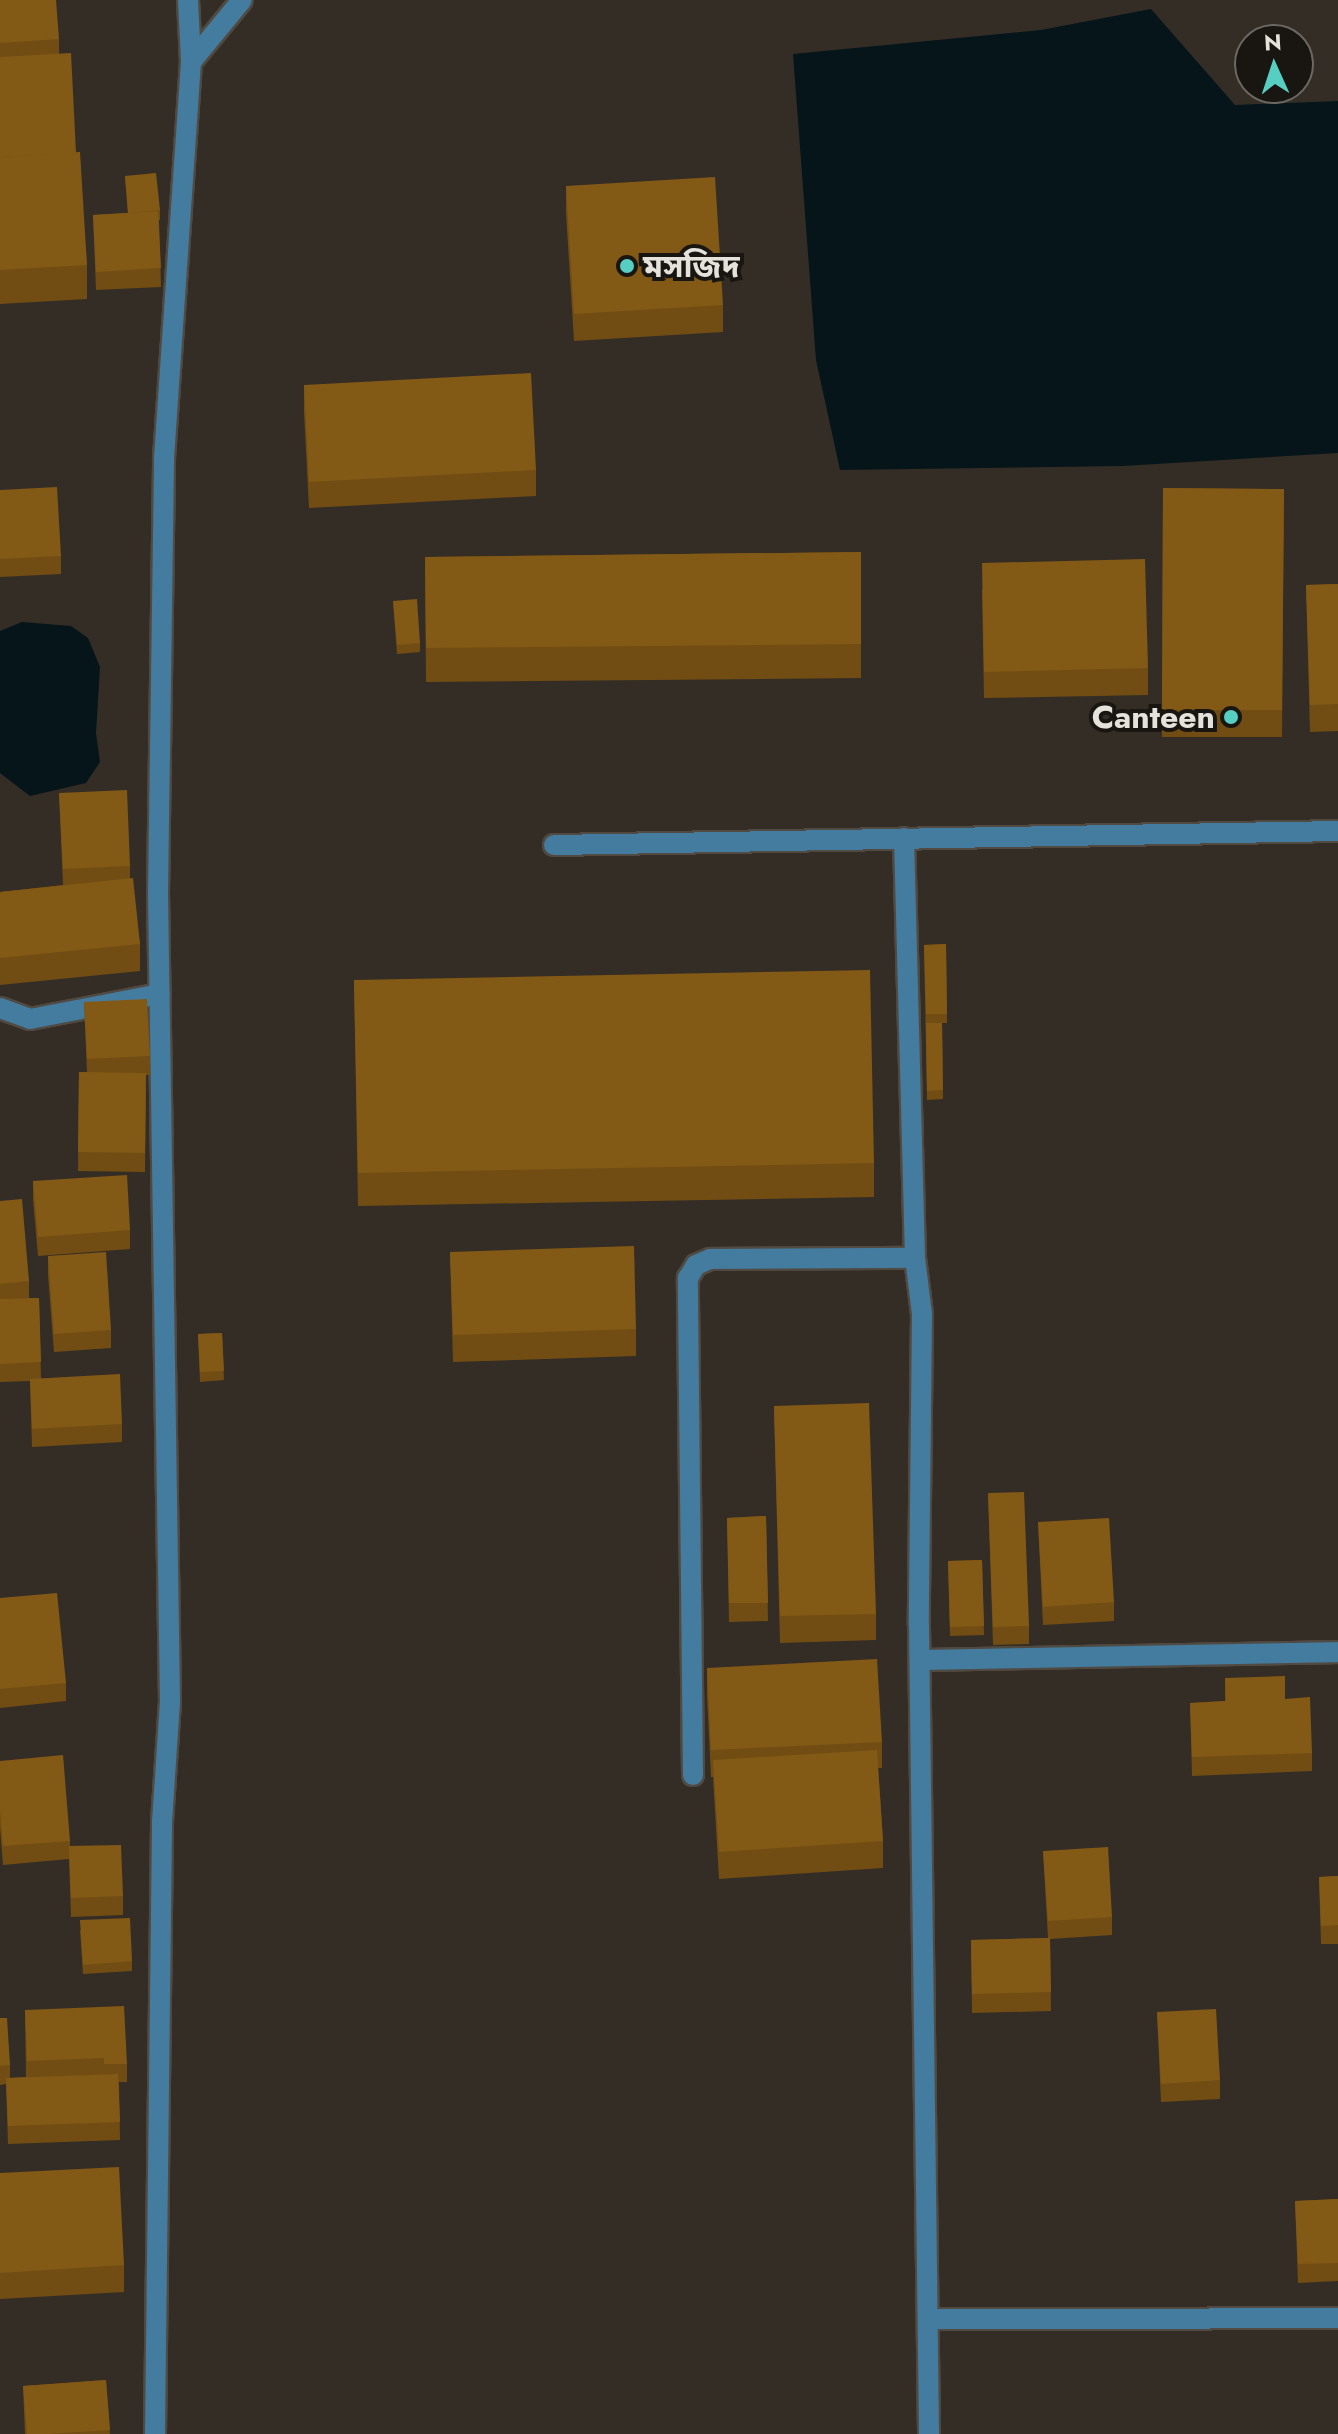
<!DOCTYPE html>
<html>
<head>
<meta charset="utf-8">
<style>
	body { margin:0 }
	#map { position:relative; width:1338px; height:2434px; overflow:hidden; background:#342d25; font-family:Jost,"Noto Sans Bengali",sans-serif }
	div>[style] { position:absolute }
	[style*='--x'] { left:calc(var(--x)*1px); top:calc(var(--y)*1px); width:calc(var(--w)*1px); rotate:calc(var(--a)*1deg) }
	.water>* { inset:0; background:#05151a }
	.roads { filter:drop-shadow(2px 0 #504a42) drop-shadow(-2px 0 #504a42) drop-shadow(0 2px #504a42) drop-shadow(0 -2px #504a42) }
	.minor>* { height:20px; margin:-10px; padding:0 10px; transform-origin:10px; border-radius:10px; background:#437c9f }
	.wall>* { inset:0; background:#714d13 }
	.building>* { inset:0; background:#835916 }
	.dots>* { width:22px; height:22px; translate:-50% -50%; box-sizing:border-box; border:4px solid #191612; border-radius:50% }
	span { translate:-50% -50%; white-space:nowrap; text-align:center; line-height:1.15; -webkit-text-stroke:8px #191612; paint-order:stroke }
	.poi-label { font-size:32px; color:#e5e1db; font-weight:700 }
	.left { translate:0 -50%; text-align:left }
	.right { translate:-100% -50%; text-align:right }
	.north { position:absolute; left:1234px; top:24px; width:80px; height:80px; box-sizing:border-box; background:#191612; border:2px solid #6b6762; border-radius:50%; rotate:357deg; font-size:22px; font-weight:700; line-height:32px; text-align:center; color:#e5e1db }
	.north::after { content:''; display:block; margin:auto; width:28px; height:36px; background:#57cec2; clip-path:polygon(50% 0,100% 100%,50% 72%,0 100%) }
</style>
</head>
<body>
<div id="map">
	<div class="water">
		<i style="clip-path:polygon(1151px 9px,1235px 105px,1338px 101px,1338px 453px,1123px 466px,840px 470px,816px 360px,793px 54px,1041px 30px)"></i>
		<i style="clip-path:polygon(22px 622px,71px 626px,88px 638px,100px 667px,96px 733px,100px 762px,86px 783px,30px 796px,0 773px,0 631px)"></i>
	</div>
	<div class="roads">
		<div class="minor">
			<i style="--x:188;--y:0;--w:62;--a:87.2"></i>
			<i style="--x:904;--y:838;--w:420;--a:88.5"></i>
			<i style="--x:554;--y:845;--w:784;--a:-1.02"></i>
			<i style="--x:0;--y:1008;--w:32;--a:20"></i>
			<i style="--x:30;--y:1019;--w:132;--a:-10.9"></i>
			<i style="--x:920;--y:1660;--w:418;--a:-1.1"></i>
			<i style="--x:693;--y:1775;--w:497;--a:-90.6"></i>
			<i style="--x:688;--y:1278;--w:15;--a:-58"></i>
			<i style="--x:696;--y:1265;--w:15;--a:-23"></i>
			<i style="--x:710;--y:1259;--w:205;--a:-0.3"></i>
			<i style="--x:915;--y:1258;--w:56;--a:82.9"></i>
			<i style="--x:922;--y:1314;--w:311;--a:90.6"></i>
			<i style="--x:919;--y:1625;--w:809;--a:89.29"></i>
			<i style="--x:928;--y:2319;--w:410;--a:-0.1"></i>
			<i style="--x:155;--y:2434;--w:612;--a:-89.34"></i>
			<i style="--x:162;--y:1822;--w:121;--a:-86.2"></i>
			<i style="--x:170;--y:1701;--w:807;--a:-90.85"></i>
			<i style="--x:158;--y:894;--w:436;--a:-89.2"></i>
			<i style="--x:164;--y:458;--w:397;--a:-86.1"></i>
			<i style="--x:191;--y:62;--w:80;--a:-50.6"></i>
		</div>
	</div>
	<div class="wall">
		<i style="clip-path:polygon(0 0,59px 39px,59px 54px,76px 153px,87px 265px,87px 299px,0 304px)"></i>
		<i style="clip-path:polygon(125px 176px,160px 210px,160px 220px,159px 220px,161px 287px,96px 290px,93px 215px,128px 213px)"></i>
		<i style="clip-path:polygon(566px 186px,723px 305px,723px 332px,574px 341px,566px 213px)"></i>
		<i style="clip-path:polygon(304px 385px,536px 470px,536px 496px,309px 508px,304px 412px)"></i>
		<i style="clip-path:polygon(1163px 488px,1284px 489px,1282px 737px,1162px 737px)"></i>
		<i style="clip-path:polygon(0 490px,61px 556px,61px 574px,0 577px)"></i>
		<i style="clip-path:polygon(861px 552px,861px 678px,426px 682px,425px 557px)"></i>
		<i style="clip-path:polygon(1338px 584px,1338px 731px,1310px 732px,1306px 585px)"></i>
		<i style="clip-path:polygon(982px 589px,1148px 668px,1148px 695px,984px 698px)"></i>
		<i style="clip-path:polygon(393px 601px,420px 643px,420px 652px,397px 654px)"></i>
		<i style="clip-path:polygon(59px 793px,130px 866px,130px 878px,140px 944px,140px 971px,0 985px,0 892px,63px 885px)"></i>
		<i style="clip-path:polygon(946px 944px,947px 1023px,942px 1023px,943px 1099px,927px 1100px,924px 945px)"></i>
		<i style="clip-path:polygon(354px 980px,874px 1163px,874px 1197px,358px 1206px)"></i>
		<i style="clip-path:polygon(84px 1002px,150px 1056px,150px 1075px,146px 1075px,145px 1172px,78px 1171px,79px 1072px,87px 1072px)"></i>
		<i style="clip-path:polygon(33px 1181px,130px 1230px,130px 1249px,38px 1256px,33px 1199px)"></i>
		<i style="clip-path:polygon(0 1201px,29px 1281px,29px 1298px,39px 1298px,41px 1378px,122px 1424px,122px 1442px,32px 1447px,30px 1381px,0 1382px)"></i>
		<i style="clip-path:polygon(450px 1252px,636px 1329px,636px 1356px,453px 1362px)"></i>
		<i style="clip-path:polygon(48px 1256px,111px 1330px,111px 1348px,54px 1352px,48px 1275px)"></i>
		<i style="clip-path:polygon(222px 1333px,224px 1380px,200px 1382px,198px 1334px)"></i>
		<i style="clip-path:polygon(774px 1406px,876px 1614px,876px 1640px,780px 1643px)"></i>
		<i style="clip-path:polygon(988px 1493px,1029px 1626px,1029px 1644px,993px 1645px)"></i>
		<i style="clip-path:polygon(766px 1516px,768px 1621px,729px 1622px,727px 1518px)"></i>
		<i style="clip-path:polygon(1038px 1522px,1114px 1602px,1114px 1621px,1043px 1625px)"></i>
		<i style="clip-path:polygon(982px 1560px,984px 1635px,950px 1636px,948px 1561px)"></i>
		<i style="clip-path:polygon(0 1598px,66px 1683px,66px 1701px,0 1708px)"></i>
		<i style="clip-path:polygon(707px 1668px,882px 1742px,882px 1768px,878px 1768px,883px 1841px,883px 1868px,719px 1879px,713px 1777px,711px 1777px,707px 1695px)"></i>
		<i style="clip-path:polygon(1225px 1678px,1312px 1753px,1312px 1771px,1192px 1776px,1190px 1703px,1225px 1701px)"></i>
		<i style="clip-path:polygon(0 1761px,70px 1841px,70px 1846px,123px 1896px,123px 1915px,71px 1917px,69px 1859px,3px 1865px,0 1828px)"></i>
		<i style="clip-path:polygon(1043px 1851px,1112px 1917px,1112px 1935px,1050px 1939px,1051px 2011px,972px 2013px,971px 1940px,1048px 1938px)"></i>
		<i style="clip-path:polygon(1338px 1876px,1338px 1944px,1321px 1944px,1319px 1877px)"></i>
		<i style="clip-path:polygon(80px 1930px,132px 1961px,132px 1971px,83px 1974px)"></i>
		<i style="clip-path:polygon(25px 2010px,127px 2064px,127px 2082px,119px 2082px,120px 2140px,8px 2144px,6px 2084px,0 2085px,0 2018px,10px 2065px,10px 2078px,26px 2077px)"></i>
		<i style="clip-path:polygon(1157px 2012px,1220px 2080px,1220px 2099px,1161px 2102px)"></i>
		<i style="clip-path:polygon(0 2173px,124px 2265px,124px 2292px,0 2299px)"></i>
		<i style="clip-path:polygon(1338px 2199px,1338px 2281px,1298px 2283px,1295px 2201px)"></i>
		<i style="clip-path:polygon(106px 2380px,110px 2434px,25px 2434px,23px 2386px)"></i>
	</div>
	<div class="building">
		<i style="clip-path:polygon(0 0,56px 0,59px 39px,0 43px)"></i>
		<i style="clip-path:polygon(71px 53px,76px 153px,0 157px,0 57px)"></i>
		<i style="clip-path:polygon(80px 152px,87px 265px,0 270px,0 157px)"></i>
		<i style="clip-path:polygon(156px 173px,160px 210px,128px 213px,125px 176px)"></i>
		<i style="clip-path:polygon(715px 177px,723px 305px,574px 314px,566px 186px)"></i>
		<i style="clip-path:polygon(158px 211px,161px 268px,96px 272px,93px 215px)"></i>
		<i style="clip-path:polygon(531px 373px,536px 470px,309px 482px,304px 385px)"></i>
		<i style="clip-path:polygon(57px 487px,61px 556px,0 559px,0 490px)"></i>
		<i style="clip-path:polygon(1163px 488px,1284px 489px,1282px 710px,1162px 710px)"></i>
		<i style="clip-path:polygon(861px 552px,861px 644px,426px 648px,425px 557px)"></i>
		<i style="clip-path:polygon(1145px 559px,1148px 668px,984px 672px,982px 563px)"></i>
		<i style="clip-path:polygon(1338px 584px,1338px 704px,1310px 705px,1306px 585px)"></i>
		<i style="clip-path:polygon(417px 599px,420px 643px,397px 645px,393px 601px)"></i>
		<i style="clip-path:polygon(127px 790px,130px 866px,63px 869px,59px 793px)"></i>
		<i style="clip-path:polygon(133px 878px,140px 944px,0 958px,0 892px)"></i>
		<i style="clip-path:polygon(946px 944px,947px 1014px,926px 1014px,924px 945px)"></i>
		<i style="clip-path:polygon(870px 970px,874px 1163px,358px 1173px,354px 980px)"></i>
		<i style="clip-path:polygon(147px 999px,150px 1056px,87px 1059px,84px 1002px)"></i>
		<i style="clip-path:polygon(926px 1023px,942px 1023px,943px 1090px,927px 1091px)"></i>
		<i style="clip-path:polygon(79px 1072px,146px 1073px,145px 1153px,78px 1152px)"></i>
		<i style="clip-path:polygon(127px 1175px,130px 1230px,38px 1237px,33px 1181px)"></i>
		<i style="clip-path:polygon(22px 1199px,29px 1281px,0 1284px,0 1201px)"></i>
		<i style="clip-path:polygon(634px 1246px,636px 1329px,453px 1335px,450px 1252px)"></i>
		<i style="clip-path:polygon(106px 1252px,111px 1330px,54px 1334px,48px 1256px)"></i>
		<i style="clip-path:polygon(39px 1298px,41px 1362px,0 1364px,0 1299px)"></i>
		<i style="clip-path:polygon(222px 1333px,224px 1371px,200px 1372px,198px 1334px)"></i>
		<i style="clip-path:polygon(120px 1374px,122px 1424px,32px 1429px,30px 1379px)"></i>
		<i style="clip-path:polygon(869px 1403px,876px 1614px,780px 1616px,774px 1406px)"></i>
		<i style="clip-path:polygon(1024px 1492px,1029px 1626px,993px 1627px,988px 1493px)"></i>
		<i style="clip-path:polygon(766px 1516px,768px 1603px,729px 1603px,727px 1518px)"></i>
		<i style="clip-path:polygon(1109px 1518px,1114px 1602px,1043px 1607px,1038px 1522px)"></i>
		<i style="clip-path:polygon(982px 1560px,984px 1626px,950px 1627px,948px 1561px)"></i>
		<i style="clip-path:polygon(57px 1593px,66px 1683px,0 1689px,0 1598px)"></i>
		<i style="clip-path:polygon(877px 1659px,882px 1742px,711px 1750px,707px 1668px)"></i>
		<i style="clip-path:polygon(1285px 1676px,1285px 1699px,1310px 1697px,1312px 1753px,1192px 1757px,1190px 1703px,1226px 1701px,1225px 1678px)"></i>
		<i style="clip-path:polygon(877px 1750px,883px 1841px,719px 1852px,713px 1760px)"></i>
		<i style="clip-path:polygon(63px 1755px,70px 1841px,3px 1846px,0 1809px,0 1761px)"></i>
		<i style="clip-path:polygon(121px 1845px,123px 1896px,71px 1898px,69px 1846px)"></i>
		<i style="clip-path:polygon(1108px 1847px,1112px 1917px,1048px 1921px,1043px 1851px)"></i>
		<i style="clip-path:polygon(1338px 1876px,1338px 1925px,1321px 1926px,1319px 1877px)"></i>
		<i style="clip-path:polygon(130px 1918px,132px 1961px,83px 1965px,80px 1920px)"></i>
		<i style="clip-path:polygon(1050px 1938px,1051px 1992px,972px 1994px,971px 1940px)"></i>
		<i style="clip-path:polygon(124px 2006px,127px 2064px,104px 2064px,104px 2058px,27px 2061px,25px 2010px)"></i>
		<i style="clip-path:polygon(1216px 2009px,1220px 2080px,1161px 2084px,1157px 2012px)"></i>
		<i style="clip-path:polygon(0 2018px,7px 2018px,10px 2065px,0 2066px)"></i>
		<i style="clip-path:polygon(118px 2074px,120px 2122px,8px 2126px,6px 2078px)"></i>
		<i style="clip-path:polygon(119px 2167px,124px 2265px,0 2273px,0 2173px)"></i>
		<i style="clip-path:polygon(1338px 2199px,1338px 2263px,1298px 2264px,1295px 2201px)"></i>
		<i style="clip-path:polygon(106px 2380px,110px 2430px,47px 2434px,27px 2434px,23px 2386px)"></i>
	</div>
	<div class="dots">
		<i style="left:627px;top:266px;background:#57cec2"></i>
		<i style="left:1231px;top:717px;background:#57cec2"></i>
	</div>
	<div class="poi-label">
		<span class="left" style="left:643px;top:266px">মসজিদ</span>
		<span class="right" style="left:1215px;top:717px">Canteen</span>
	</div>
	<div class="north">N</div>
</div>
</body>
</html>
